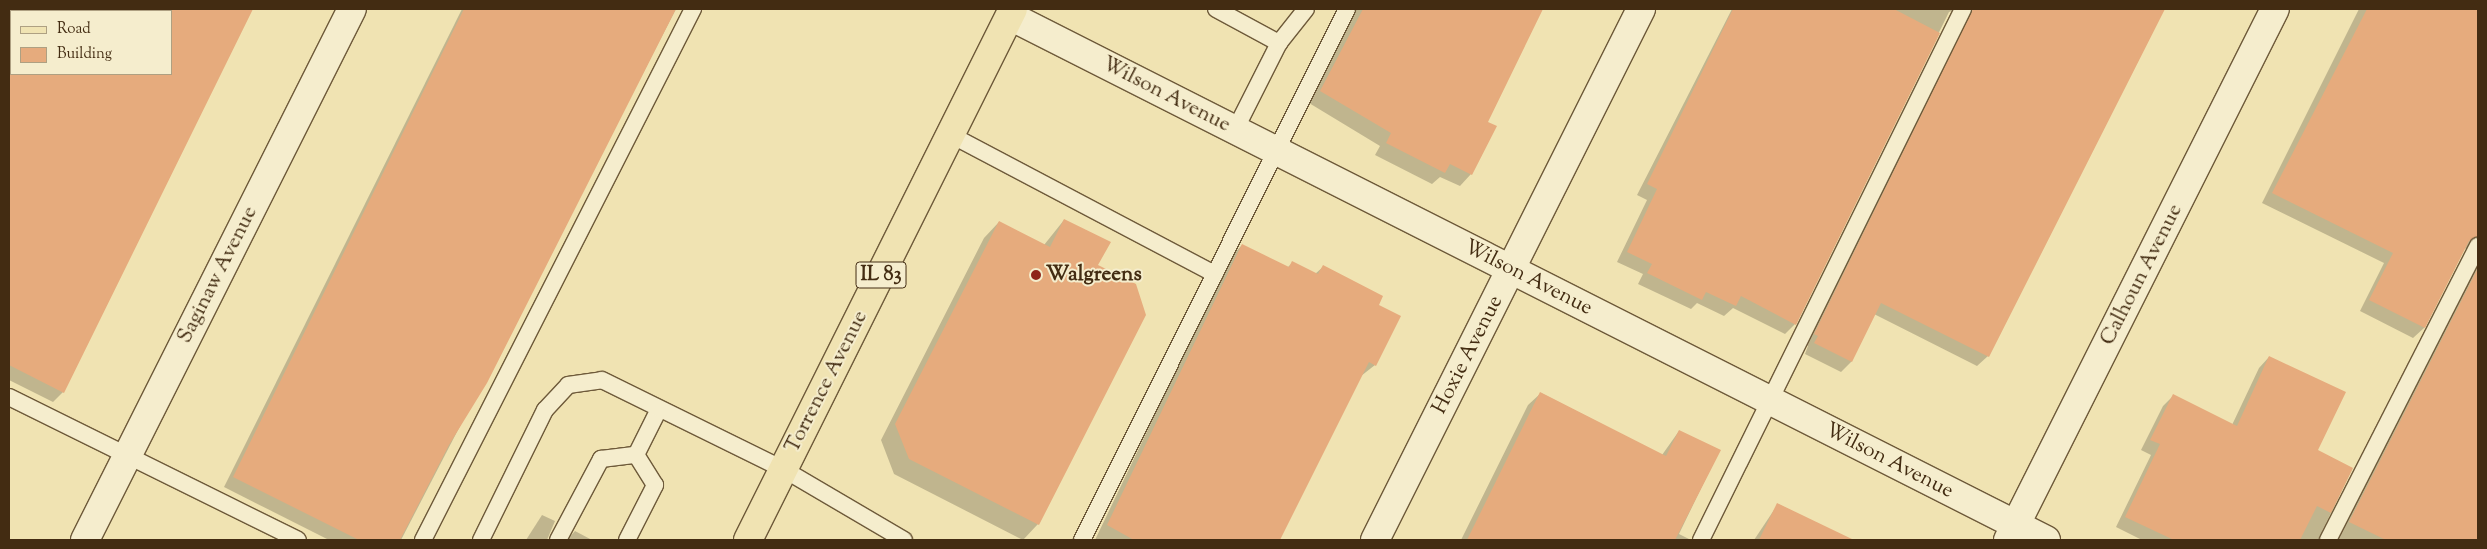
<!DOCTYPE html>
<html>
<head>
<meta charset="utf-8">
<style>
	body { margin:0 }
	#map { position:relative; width:2487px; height:549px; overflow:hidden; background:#f0e3b2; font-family:"Sorts Mill Goudy",serif }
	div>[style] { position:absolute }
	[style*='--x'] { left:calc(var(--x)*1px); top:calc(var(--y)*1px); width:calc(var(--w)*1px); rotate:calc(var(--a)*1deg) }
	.shadow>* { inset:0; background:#0003 }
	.building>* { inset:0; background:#e6ab7d }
	.roads { filter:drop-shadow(1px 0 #6e5a3a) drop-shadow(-1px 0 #6e5a3a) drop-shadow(0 1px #6e5a3a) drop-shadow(0 -1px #6e5a3a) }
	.service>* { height:16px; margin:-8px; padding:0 8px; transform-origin:8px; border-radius:8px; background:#f5edcd }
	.minor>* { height:28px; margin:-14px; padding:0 14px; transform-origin:14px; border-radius:14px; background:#f5edcd }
	.primary>* { height:28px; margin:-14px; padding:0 14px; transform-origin:14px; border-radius:14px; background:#f0e3b2 }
	.dots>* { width:14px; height:14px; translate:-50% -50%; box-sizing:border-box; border:2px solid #f5edcd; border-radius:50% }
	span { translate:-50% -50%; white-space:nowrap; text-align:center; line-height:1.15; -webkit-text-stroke:4px #f5edcd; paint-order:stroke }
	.shield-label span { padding:1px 4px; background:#f5edcd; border:1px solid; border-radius:4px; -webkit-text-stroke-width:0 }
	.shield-label { font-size:20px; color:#432c12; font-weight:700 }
	.street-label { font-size:21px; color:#432c12 }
	.poi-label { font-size:21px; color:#432c12; font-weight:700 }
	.left { translate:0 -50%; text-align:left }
	.frame { position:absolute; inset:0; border:10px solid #432c12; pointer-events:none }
	.legend { position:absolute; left:10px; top:10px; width:162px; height:65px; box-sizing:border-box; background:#f5edcd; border:1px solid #aea082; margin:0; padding:6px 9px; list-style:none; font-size:15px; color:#432c12 }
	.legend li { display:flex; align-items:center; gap:10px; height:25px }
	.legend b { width:25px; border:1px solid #aea082 }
</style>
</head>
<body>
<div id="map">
	<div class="shadow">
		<i style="clip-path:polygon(43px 9px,252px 9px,145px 219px,63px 392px,53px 402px,9px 380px,9px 75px,171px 74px,171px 11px)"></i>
		<i style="clip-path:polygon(462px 9px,676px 9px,401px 540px,329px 540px,224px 487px)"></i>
		<i style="clip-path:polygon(1354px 9px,1541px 9px,1486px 122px,1471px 174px,1460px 186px,1440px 177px,1432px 184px,1375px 155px,1380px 146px,1309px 103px)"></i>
		<i style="clip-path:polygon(1732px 9px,2162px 9px,1988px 356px,1977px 366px,1874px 314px,1851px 362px,1841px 372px,1805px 354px,1808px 346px,1805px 344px,1957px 9px,1949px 12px,1795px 324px,1785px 334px,1733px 308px,1724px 316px,1697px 303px,1691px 309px,1638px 284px,1643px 274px,1617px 262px,1647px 200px,1637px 195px)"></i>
		<i style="clip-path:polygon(2359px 9px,2478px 9px,2478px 540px,2333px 540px,2472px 247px,2464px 249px,2424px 328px,2413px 338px,2360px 311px,2384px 263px,2262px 203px)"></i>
		<i style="clip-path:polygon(1064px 220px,1097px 266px,1038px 524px,1023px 540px,894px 474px,881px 440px,984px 238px,999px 222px,1044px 245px)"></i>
		<i style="clip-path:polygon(1242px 245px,1287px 268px,1292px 263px,1315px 274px,1323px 267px,1377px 306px,1375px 365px,1361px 376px,1278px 540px,1095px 540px,1230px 258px)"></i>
		<i style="clip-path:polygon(2269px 357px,2316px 451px,2352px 469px,2318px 540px,2142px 540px,2116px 527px,2151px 455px,2141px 450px,2163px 406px,2173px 396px,2232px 425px,2259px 368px)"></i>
		<i style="clip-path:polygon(1541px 393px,1662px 455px,1679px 431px,1719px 451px,1679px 534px,1691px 540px,1461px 540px,1528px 405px)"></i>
		<i style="clip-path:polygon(1778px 504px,1851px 540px,1754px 540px)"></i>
		<i style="clip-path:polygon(542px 515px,555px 521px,547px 540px,526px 540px)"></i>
		<i style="clip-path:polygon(575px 531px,592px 540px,567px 540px)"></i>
	</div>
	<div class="building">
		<i style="clip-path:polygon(171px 9px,253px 9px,64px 393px,9px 365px,9px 74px,171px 74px)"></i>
		<i style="clip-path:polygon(464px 9px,676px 9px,487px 383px,449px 445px,400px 540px,359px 540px,233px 477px)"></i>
		<i style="clip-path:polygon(1363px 9px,1543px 9px,1488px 122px,1497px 126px,1472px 175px,1450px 164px,1445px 173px,1386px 143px,1391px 133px,1320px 91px)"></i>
		<i style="clip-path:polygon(1733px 9px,1894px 9px,1940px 33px,1796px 325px,1741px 296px,1736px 306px,1706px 292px,1702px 300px,1647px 273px,1652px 264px,1627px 252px,1657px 189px,1647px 184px)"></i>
		<i style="clip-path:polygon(1973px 9px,2165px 9px,1989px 357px,1881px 303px,1852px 362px,1814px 343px,1818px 336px,1814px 334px)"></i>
		<i style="clip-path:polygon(2367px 9px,2478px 9px,2478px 236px,2469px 241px,2425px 328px,2369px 300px,2393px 253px,2272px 193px)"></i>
		<i style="clip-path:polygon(1064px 219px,1111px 242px,1098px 265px,1136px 284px,1146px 315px,1039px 525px,909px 459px,895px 424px,999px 221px,1050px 247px)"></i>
		<i style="clip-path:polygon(1242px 244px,1289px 267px,1292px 261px,1318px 274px,1323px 265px,1383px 296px,1379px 305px,1401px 316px,1376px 366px,1369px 362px,1280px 540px,1134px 540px,1107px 525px)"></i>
		<i style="clip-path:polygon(2478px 268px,2478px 540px,2386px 540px,2349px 522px)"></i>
		<i style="clip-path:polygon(2269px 356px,2346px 392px,2318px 450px,2353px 468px,2331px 513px,2317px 506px,2300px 540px,2174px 540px,2125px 517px,2160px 444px,2150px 440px,2173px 394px,2237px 426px)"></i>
		<i style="clip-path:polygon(1540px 392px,1666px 456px,1679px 430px,1721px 450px,1675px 540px,1467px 540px)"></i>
		<i style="clip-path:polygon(1777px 503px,1854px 540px,1759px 540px)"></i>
	</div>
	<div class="roads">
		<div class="service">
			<i style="--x:1216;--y:9;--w:72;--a:28.4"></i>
			<i style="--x:1279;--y:43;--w:97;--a:116.8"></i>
			<i style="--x:23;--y:11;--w:2;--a:-63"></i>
			<i style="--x:9;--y:40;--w:5;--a:-68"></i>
			<i style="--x:1279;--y:43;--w:43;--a:-51.5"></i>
			<i style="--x:951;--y:135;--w:298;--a:27.8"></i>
			<i style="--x:9;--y:397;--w:322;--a:26.3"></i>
			<i style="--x:636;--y:455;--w:51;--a:-63.4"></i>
			<i style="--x:423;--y:540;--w:596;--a:-63.05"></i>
			<i style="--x:481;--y:540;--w:145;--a:-63.8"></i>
			<i style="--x:545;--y:410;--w:34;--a:-47"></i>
			<i style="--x:568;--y:385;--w:34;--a:-8"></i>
			<i style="--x:602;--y:380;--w:202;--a:26.2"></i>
			<i style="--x:783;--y:469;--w:140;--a:30.4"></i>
			<i style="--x:558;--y:540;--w:92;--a:-62"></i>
			<i style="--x:601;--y:459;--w:35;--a:-7"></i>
			<i style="--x:627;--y:540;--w:62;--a:-63"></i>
			<i style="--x:655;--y:485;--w:36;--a:-122"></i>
			<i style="--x:1082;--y:540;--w:593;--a:-63.48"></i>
			<i style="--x:1701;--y:540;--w:592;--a:-63.74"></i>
			<i style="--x:2328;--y:540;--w:330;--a:-63"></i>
		</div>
		<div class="minor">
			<i style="--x:1010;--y:16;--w:1161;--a:26.83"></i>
			<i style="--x:85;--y:540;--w:594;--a:-63.31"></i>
			<i style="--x:1375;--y:540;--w:594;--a:-63.39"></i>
			<i style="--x:2008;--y:540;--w:594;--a:-63.31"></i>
		</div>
		<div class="primary">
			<i style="--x:748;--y:540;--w:593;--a:-63.48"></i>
		</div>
	</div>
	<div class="dots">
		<i style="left:1036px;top:275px;background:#8f2418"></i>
	</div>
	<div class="shield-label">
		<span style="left:881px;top:275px">IL 83</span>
	</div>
	<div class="street-label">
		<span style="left:1166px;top:95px;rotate:27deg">Wilson Avenue</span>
		<span style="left:218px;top:275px;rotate:-63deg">Saginaw Avenue</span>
		<span style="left:2142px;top:275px;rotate:-63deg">Calhoun Avenue</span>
		<span style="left:1528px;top:278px;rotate:27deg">Wilson Avenue</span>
		<span style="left:1468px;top:355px;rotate:-63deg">Hoxie Avenue</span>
		<span style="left:827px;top:382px;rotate:-63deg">Torrence Avenue</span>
		<span style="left:1889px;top:461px;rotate:27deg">Wilson Avenue</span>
	</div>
	<div class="poi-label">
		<span class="left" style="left:1046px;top:275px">Walgreens</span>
	</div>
	<div class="frame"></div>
	<ul class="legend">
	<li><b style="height:6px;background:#f0e3b2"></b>Road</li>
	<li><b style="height:14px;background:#e6ab7d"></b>Building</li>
	</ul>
</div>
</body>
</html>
